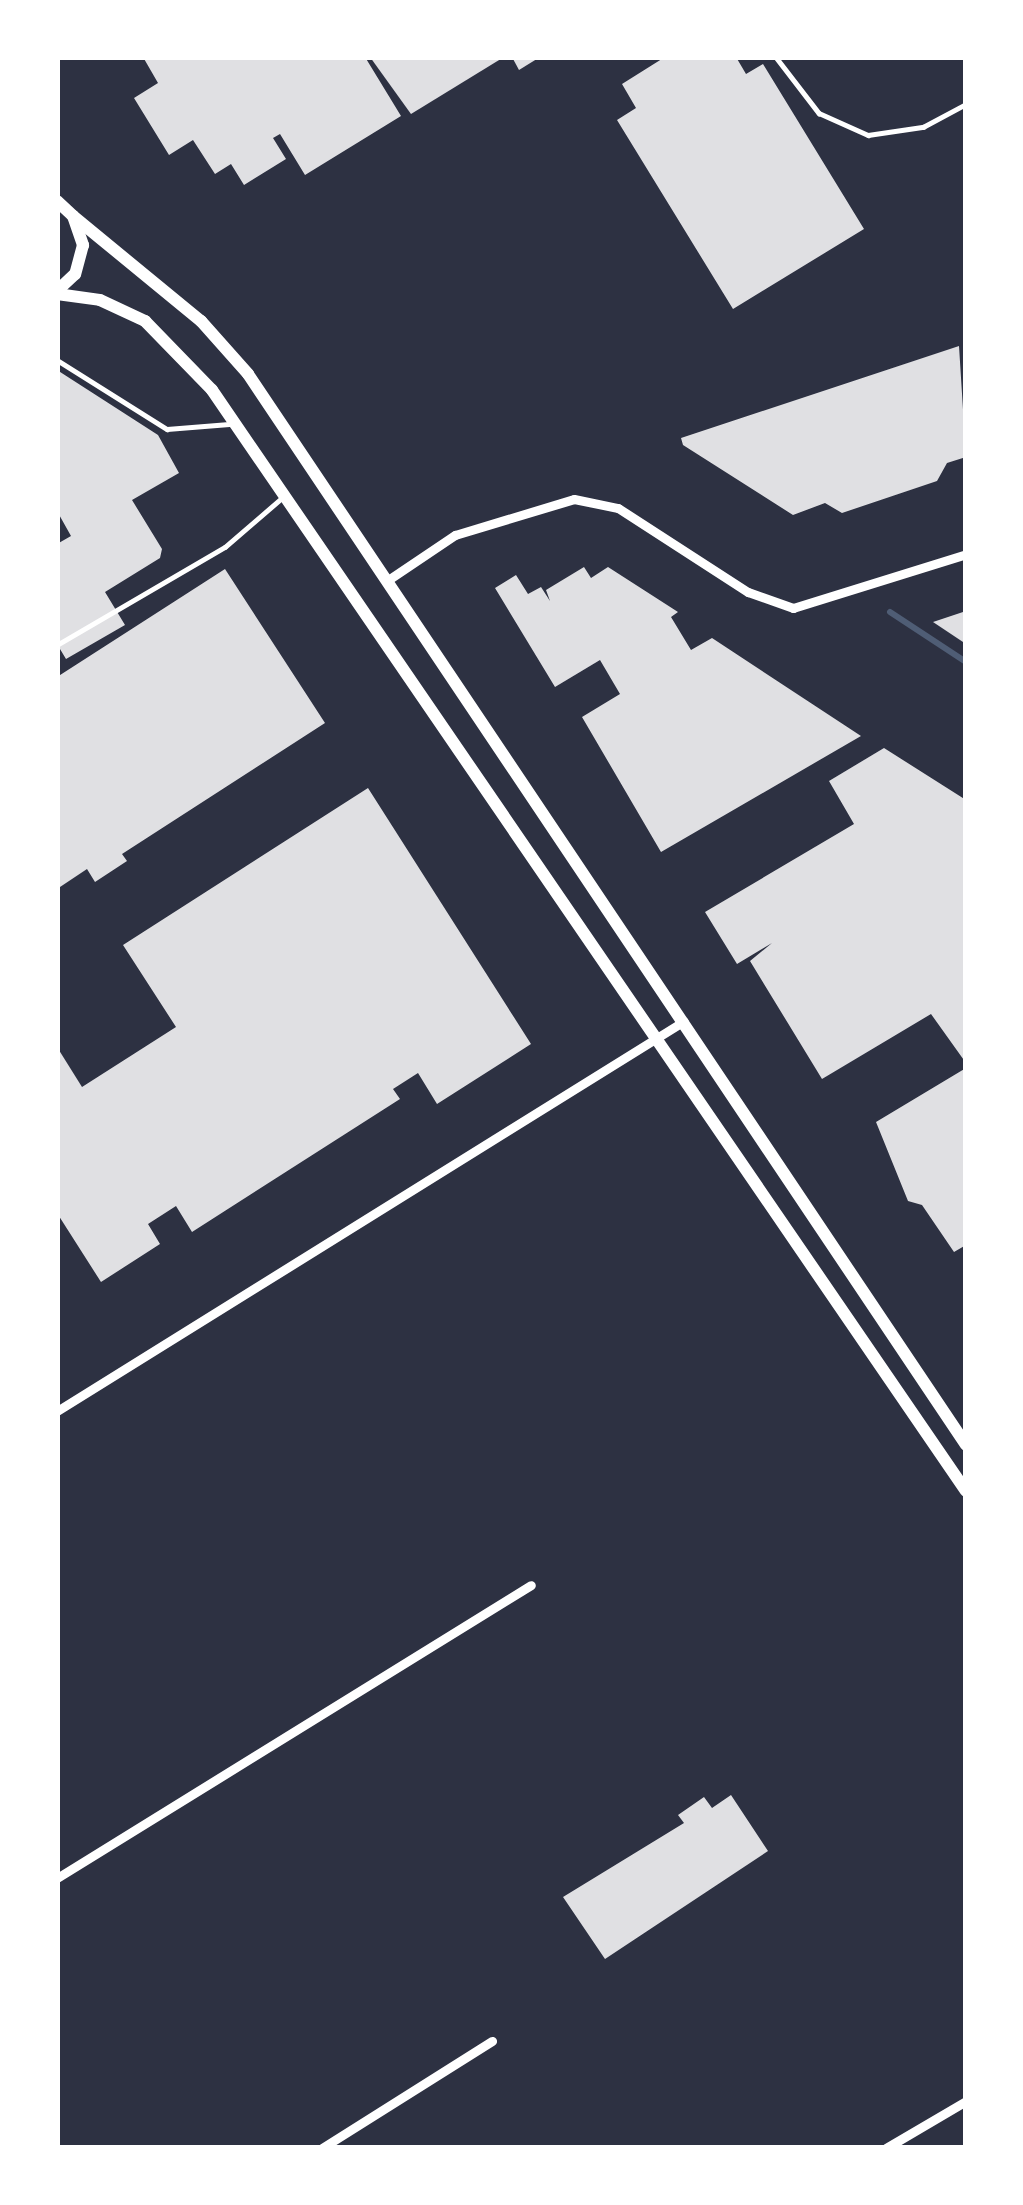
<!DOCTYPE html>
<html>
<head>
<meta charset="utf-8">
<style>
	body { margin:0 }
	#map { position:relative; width:1023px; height:2205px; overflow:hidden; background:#2d3142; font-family:"Roboto Condensed",sans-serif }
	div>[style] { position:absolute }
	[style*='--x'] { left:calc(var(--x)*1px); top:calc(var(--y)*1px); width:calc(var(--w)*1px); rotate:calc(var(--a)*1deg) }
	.stream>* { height:6px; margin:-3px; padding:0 3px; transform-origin:3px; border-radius:3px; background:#4f5d75 }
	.building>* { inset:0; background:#e0e0e3 }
	.service>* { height:4.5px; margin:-2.25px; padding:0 2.25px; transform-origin:2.25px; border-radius:2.25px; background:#fff }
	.minor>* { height:9px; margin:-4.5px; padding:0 4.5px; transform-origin:4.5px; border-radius:4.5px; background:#fff }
	.secondary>* { height:12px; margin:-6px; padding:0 6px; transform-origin:6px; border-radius:6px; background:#fff }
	span { translate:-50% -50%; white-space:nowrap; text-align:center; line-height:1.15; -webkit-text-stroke:12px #fff; paint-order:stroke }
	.frame { position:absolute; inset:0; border:60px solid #fff; pointer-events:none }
</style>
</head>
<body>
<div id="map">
	<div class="stream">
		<i style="--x:890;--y:612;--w:91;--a:33.3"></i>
	</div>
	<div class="building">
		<i style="clip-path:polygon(143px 57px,365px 57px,401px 116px,305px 175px,280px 134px,273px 138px,286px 159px,244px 185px,231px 164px,215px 174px,193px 140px,169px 155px,134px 98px,158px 83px)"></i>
		<i style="clip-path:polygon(370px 57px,504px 57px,411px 114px)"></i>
		<i style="clip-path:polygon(512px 57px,540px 57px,519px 70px)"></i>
		<i style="clip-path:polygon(665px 57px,736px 57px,746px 74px,763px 64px,864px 229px,733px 309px,617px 120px,636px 108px,622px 84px)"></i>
		<i style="clip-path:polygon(959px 346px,966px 457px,947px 463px,937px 481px,842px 513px,825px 503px,793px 515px,683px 445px,681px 438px)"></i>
		<i style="clip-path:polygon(57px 370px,158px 435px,179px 473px,132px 500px,162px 549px,160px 558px,105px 592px,125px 625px,66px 659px,57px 644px,57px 544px,71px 536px,57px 511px)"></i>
		<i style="clip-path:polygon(584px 567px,591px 578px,608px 567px,678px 612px,671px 617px,691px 650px,712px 638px,861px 736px,661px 852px,582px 717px,620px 694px,600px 660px,555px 687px,495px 588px,516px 575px,528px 594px,541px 587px,550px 601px,546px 590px)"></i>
		<i style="clip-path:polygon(225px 569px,325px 723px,122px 854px,127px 861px,95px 882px,87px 869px,57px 889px,57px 677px)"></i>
		<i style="clip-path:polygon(966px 611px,966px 644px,933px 622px)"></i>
		<i style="clip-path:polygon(884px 748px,966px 800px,966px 1063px,931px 1014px,822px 1079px,750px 961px,772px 943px,737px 964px,705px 912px,854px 824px,829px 781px)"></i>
		<i style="clip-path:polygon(368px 788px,531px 1044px,437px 1104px,418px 1073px,393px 1089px,400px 1099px,192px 1232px,176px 1206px,148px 1224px,160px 1244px,101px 1282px,57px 1213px,57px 1047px,82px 1087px,176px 1027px,123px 945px)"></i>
		<i style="clip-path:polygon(966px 1068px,966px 1245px,954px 1252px,922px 1205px,908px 1201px,876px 1122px)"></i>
		<i style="clip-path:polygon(731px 1795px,768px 1851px,605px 1959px,563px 1897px,684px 1823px,678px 1815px,704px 1797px,712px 1808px)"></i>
	</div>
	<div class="service">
		<i style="--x:776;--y:57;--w:71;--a:52.5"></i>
		<i style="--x:819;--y:113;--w:54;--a:24.2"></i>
		<i style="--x:868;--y:135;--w:56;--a:-8.3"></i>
		<i style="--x:923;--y:127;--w:49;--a:-28.1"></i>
		<i style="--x:57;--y:360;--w:130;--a:32.1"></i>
		<i style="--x:167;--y:429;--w:62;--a:-4.6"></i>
		<i style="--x:57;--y:645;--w:194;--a:-30.3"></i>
		<i style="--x:225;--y:547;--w:78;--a:-40.8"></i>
	</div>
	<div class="minor">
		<i style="--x:388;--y:580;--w:81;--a:-33.9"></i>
		<i style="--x:455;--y:535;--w:124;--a:-16.8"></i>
		<i style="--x:574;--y:499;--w:45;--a:11.6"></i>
		<i style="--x:618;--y:508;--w:155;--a:32.9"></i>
		<i style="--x:748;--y:592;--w:48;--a:19.6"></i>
		<i style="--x:793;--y:608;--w:181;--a:-17.3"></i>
		<i style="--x:57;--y:1411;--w:738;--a:-31.88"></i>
		<i style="--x:57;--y:1878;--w:557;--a:-31.72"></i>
		<i style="--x:322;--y:2148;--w:201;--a:-32.2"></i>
		<i style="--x:886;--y:2148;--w:93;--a:-30.4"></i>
	</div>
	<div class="secondary">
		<i style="--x:57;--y:201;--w:22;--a:43"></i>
		<i style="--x:73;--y:216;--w:31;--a:71"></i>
		<i style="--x:83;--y:245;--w:30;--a:105"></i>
		<i style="--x:75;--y:274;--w:25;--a:137"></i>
		<i style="--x:73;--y:216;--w:166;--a:39.4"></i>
		<i style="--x:201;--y:321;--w:71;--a:48.4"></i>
		<i style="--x:248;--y:374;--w:1289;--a:56.16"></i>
		<i style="--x:57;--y:294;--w:43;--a:7.9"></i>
		<i style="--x:100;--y:300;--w:50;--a:25"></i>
		<i style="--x:145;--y:321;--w:96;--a:45.8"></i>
		<i style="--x:212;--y:390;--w:1334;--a:55.6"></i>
	</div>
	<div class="frame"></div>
</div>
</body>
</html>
